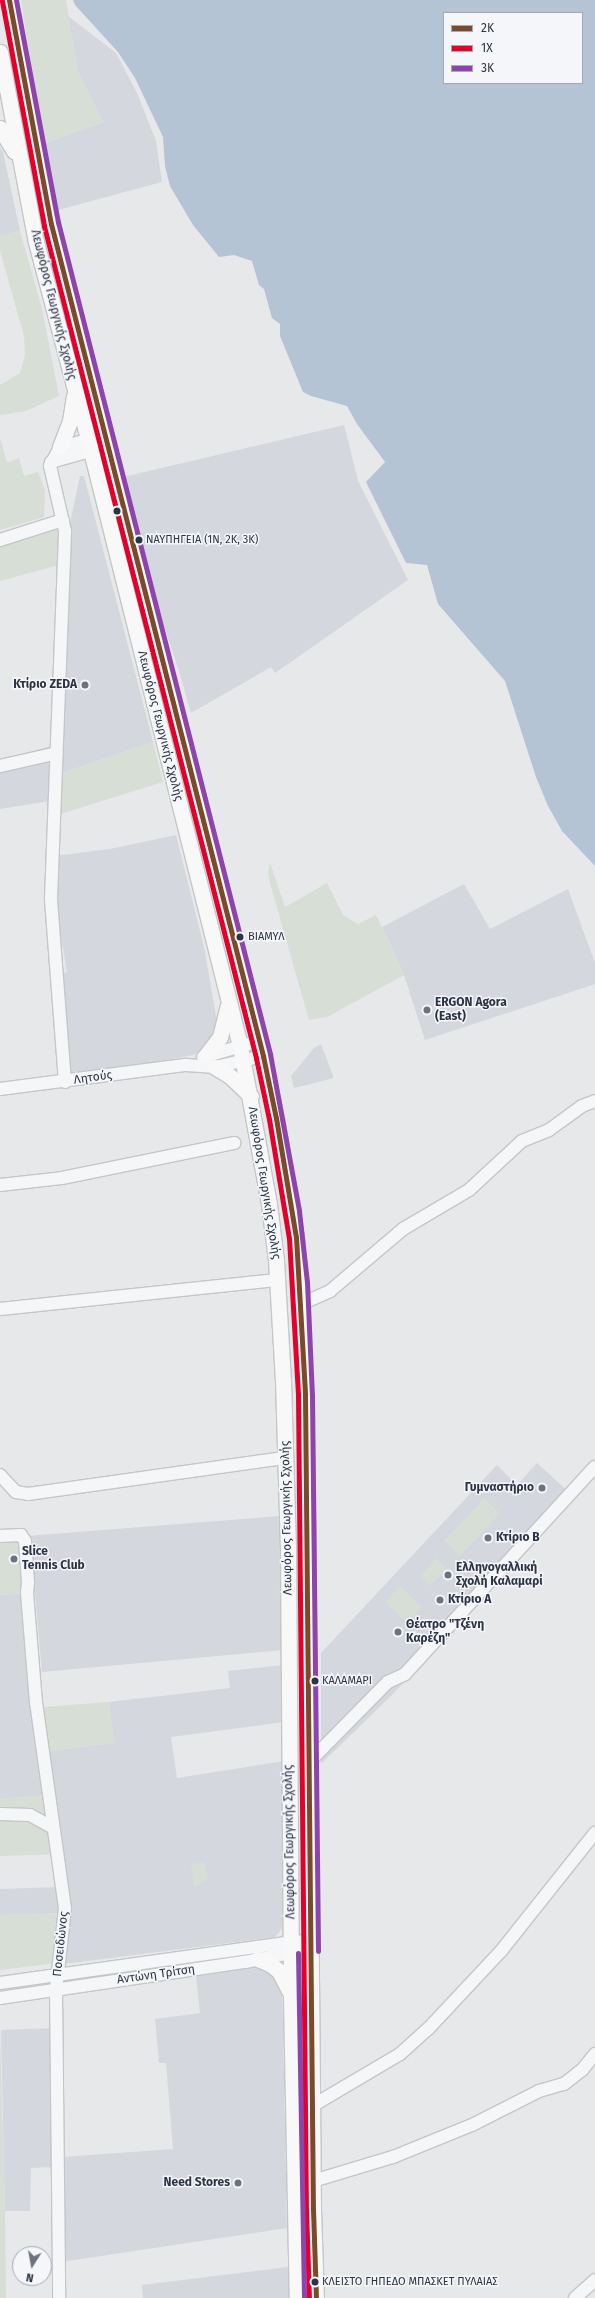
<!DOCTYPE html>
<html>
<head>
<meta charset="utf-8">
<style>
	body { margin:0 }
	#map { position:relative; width:595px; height:2298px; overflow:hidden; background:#e6e8ea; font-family:"Fira Sans",sans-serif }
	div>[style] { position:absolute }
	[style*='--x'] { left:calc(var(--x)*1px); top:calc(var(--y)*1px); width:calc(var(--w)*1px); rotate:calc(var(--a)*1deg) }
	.built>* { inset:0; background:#d4d7dd }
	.green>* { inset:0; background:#d6ded6 }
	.water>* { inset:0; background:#b4c4d5 }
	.roads { filter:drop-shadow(1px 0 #c4c6c8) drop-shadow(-1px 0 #c4c6c8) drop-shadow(0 1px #c4c6c8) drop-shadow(0 -1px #c4c6c8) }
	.minor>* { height:12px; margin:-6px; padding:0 6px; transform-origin:6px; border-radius:6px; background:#f5f6f7 }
	.major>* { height:15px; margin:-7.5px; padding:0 7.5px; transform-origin:7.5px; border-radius:7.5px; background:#f8f8f8 }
	.bus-1>* { height:5px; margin:-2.5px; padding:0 2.5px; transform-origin:2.5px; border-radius:2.5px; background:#7a4b2a }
	.bus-2>* { height:5px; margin:-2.5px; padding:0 2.5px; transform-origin:2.5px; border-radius:2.5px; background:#e4002b }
	.bus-3>* { height:5px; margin:-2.5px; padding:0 2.5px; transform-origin:2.5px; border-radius:2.5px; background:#8e44ad }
	.dots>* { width:11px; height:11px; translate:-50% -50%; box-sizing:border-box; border:2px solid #f4f6f9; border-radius:50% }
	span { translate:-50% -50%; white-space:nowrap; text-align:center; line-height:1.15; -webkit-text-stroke:3px #f4f6f9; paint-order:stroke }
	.bus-label { font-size:11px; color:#2b3445 }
	.left { translate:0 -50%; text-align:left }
	.street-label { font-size:12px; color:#2b3445 }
	.poi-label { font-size:12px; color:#2b3445; font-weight:700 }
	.right { translate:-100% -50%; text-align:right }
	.legend { position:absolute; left:443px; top:12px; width:140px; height:72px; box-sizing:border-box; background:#f4f6f9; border:1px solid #a4a8b1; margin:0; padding:5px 7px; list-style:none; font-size:12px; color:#2b3445 }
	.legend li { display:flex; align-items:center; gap:8px; height:20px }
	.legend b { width:20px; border:1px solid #a4a8b1 }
	.north { position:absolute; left:12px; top:2246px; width:40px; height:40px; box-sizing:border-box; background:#f4f6f9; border:1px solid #a4a8b1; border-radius:50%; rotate:191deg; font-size:11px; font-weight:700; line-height:16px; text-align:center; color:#2b3445 }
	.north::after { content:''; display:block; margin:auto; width:14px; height:18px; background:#6c737f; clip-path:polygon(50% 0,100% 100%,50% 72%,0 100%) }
</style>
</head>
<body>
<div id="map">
	<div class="built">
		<i style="clip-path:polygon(68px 16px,116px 53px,137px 93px,156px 141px,162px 182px,58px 210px,43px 144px,103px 122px,78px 72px)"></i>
		<i style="clip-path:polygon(0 147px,3px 152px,20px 231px,0 236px)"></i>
		<i style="clip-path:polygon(344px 425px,358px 481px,408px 580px,275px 673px,271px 667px,191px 713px,179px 671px,115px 479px)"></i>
		<i style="clip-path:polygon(80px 476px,84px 476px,153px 742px,59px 774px,69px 528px)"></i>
		<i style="clip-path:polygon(51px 746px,50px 801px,0 809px,0 760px)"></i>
		<i style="clip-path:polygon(176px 835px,204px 947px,218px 1027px,206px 1047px,193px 1055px,68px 1078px,59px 974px,67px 972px,57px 913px,55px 856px,110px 849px)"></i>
		<i style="clip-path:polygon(464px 884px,490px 929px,568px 889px,595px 963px,595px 984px,425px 1040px,404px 975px,382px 927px)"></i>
		<i style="clip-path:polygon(321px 1044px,334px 1078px,294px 1088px,291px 1076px,314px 1048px)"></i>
		<i style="clip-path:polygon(537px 1463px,575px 1498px,392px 1695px,321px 1764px,321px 1653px,497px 1465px,517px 1485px)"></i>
		<i style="clip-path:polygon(280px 1516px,283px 1650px,42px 1672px,35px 1593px,22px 1593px,46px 1795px,0 1799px,0 1595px,21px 1593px,27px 1536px)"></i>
		<i style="clip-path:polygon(283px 1665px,284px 1722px,171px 1737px,177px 1778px,284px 1761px,283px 1924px,280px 1931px,275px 1937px,64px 1964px,70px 1908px,49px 1751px,114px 1743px,109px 1702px,230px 1688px,228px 1671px)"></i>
		<i style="clip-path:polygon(60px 1887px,60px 1913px,0 1915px,0 1889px)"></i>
		<i style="clip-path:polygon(264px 1964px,282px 1981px,287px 2228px,61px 2262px,62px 2157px,173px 2149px,166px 2063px,159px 2063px,155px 2019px,200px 2013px,196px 1976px)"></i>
		<i style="clip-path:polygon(52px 2028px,55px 2167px,31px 2168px,30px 2211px,5px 2211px,1px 2030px)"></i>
		<i style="clip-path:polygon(288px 2267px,289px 2298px,143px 2298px,142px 2285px)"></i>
	</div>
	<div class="green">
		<i style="clip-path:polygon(21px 0,66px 0,78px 72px,103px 122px,43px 144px)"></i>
		<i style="clip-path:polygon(20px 231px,42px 309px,59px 396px,26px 411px,0 415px,0 385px,20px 373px,25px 355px,24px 336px,0 251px,0 236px)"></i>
		<i style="clip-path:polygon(0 438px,7px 463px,19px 458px,24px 476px,38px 472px,45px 490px,44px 517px,0 530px)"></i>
		<i style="clip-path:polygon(59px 526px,59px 565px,0 581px,0 545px)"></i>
		<i style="clip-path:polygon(153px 742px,163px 782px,57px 815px,59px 774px)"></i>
		<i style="clip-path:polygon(270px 863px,285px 907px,327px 883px,343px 915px,358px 924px,376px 915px,404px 975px,327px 1017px,309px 1020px,270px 883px,268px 873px)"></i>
		<i style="clip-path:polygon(484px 1498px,500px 1513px,460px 1556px,444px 1541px)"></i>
		<i style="clip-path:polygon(27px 1536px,21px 1593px,0 1595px,0 1538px)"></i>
		<i style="clip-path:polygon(436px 1558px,447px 1568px,430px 1586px,420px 1576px)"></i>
		<i style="clip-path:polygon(400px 1586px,422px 1607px,407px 1623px,385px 1602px)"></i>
		<i style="clip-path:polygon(109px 1702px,114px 1743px,49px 1751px,44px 1707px)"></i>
		<i style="clip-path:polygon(46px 1795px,56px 1854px,0 1856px,0 1799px)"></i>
		<i style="clip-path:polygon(205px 1862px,208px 1879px,194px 1888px,191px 1864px)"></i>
		<i style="clip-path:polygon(60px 1913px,57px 1963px,0 1970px,0 1915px)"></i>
		<i style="clip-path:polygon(0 2030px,5px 2211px,6px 2298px,0 2298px)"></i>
	</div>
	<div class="water">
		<i style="clip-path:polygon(evenodd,73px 0,595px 0,595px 866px,562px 831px,548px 806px,536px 777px,505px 681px,438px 604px,427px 565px,406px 563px,366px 482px,385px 462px,357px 424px,347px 406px,311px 396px,303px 392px,280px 336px,280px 324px,272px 318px,264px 289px,259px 285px,252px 261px,234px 255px,219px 257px,193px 225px,170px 186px,165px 166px,163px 137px,135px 78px,118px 52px,75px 5px,73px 0,444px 13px,582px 13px,582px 83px,444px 83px,444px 13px)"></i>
	</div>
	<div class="roads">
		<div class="minor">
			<i style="--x:51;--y:462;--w:58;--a:-15.9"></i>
			<i style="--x:0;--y:540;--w:66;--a:-17.6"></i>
			<i style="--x:0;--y:766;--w:58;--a:-12.8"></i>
			<i style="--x:203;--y:1057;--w:58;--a:-15.9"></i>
			<i style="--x:65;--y:1082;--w:185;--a:-94.4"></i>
			<i style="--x:51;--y:898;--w:367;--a:-87.8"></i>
			<i style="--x:65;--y:531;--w:67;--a:-103"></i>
			<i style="--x:50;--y:466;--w:21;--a:-62"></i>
			<i style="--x:60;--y:447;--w:45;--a:-14"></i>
			<i style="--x:0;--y:1089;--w:188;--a:-7.4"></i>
			<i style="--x:186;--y:1065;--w:29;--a:4"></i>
			<i style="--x:215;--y:1067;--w:49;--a:-12.9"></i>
			<i style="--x:0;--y:1185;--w:62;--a:-6.4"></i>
			<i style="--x:62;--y:1178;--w:176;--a:-11.5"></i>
			<i style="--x:301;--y:1304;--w:32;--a:-24"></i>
			<i style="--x:330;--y:1291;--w:96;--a:-40.3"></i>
			<i style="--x:403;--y:1229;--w:77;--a:-30.6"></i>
			<i style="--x:469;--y:1190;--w:72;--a:-42.8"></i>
			<i style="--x:522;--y:1141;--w:29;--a:-22"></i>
			<i style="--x:549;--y:1130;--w:41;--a:-36"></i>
			<i style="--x:582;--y:1106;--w:14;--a:-21"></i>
			<i style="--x:0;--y:1309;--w:279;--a:-6"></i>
			<i style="--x:0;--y:1475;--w:23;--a:47"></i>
			<i style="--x:16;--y:1492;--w:12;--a:9"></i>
			<i style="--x:28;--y:1494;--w:260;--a:-8"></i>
			<i style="--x:0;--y:1536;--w:21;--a:-3"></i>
			<i style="--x:21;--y:1535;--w:7;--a:56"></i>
			<i style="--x:25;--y:1541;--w:41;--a:85.8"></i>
			<i style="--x:28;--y:1582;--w:11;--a:95"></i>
			<i style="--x:27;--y:1593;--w:109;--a:85.3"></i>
			<i style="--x:36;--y:1702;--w:208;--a:82"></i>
			<i style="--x:65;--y:1908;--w:82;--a:96.3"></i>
			<i style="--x:56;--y:1990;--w:308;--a:89.4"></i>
			<i style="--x:308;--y:1763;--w:114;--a:-45.4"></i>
			<i style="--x:388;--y:1682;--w:19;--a:-25"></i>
			<i style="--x:405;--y:1674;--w:281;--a:-47.5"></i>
			<i style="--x:0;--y:1814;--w:30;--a:2"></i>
			<i style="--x:30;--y:1815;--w:26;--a:29"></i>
			<i style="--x:0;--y:1983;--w:294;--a:-8"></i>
			<i style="--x:291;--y:1942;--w:19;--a:-3"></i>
			<i style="--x:0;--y:1998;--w:248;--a:-8.4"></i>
			<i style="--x:245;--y:1962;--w:47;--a:-11.1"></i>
			<i style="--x:291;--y:1953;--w:20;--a:-6"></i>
			<i style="--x:312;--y:2106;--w:102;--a:-30.6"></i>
			<i style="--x:400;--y:2054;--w:38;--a:-42"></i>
			<i style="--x:428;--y:2029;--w:107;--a:-46.9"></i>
			<i style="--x:501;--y:1951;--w:151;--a:-51.5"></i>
			<i style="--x:313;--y:2181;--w:84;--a:-16.7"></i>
			<i style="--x:393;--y:2157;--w:85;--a:-22.1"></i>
			<i style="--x:472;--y:2125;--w:75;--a:-26.9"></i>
			<i style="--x:539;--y:2091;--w:26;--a:-16"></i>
			<i style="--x:564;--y:2084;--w:23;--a:-38"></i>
			<i style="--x:582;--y:2070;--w:21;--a:-51"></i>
			<i style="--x:575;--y:2298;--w:27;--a:-42"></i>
		</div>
		<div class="major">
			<i style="--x:9;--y:0;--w:228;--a:79.4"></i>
			<i style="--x:51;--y:224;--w:859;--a:75.7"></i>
			<i style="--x:263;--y:1056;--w:63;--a:78.2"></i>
			<i style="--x:276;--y:1118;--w:121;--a:80.5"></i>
			<i style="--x:296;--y:1237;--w:158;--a:86.7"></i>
			<i style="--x:305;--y:1395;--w:112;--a:89"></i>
			<i style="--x:307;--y:1507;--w:702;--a:89.51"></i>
			<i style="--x:313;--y:2209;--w:89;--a:88.1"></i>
			<i style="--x:0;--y:52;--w:193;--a:79.3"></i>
			<i style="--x:36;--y:242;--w:191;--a:75.2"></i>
			<i style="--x:85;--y:427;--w:638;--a:75.94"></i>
			<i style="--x:240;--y:1046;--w:161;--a:79.6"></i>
			<i style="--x:269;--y:1204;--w:56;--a:82.9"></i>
			<i style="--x:276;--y:1260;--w:120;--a:86.7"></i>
			<i style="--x:283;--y:1380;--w:168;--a:88.3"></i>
			<i style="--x:288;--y:1548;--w:449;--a:89.6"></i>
			<i style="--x:291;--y:1997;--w:301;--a:88.9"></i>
			<i style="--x:0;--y:128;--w:27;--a:59"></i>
			<i style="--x:60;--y:447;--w:28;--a:-69"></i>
			<i style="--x:70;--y:421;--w:25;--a:-81"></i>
			<i style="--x:206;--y:1055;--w:23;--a:-52"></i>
			<i style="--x:220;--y:1037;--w:32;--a:-76"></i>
			<i style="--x:215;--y:1067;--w:17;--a:31"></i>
			<i style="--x:230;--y:1076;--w:29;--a:44"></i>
			<i style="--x:258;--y:1959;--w:13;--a:23"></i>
			<i style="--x:270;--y:1964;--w:11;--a:38"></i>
			<i style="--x:279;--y:1971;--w:22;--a:63"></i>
		</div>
	</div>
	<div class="bus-1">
		<i style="--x:9;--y:0;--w:228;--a:79.4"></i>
		<i style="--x:51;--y:224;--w:859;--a:75.7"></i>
		<i style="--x:263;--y:1056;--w:63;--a:78.2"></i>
		<i style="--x:276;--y:1118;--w:121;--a:80.5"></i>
		<i style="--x:296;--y:1237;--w:158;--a:86.7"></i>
		<i style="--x:305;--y:1395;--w:814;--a:89.44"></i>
		<i style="--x:313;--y:2209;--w:89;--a:88.1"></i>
	</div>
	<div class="bus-2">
		<i style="--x:2;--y:1;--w:229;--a:79.4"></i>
		<i style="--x:44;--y:226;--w:859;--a:75.7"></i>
		<i style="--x:256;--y:1058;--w:62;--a:78"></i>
		<i style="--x:269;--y:1119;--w:121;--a:80.5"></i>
		<i style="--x:289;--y:1238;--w:157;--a:86.7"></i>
		<i style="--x:298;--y:1395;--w:814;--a:89.44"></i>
		<i style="--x:306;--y:2209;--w:89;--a:88.1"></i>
	</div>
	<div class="bus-3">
		<i style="--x:16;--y:0;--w:226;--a:79.3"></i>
		<i style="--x:58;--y:222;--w:859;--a:75.7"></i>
		<i style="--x:270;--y:1054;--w:160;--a:79.5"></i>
		<i style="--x:299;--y:1211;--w:71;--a:83.6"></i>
		<i style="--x:307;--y:1282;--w:113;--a:87.5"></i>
		<i style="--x:312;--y:1395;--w:556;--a:89.38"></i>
		<i style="--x:298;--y:1953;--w:345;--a:89"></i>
	</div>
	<div class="dots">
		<i style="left:117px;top:511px;background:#2b3445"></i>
		<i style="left:139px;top:540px;background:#2b3445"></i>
		<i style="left:85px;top:685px;background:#6c737f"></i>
		<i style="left:240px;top:937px;background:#2b3445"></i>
		<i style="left:427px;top:1010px;background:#6c737f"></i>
		<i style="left:542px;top:1488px;background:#6c737f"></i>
		<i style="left:488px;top:1538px;background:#6c737f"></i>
		<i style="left:14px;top:1559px;background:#6c737f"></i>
		<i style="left:448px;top:1575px;background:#6c737f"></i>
		<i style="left:440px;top:1600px;background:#6c737f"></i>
		<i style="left:398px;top:1632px;background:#6c737f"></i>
		<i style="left:315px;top:1681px;background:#2b3445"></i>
		<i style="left:238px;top:2183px;background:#6c737f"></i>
		<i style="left:315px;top:2282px;background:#2b3445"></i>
	</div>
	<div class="bus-label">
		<span class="left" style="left:146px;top:540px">ΝΑΥΠΗΓΕΙΑ (1Ν, 2Κ, 3Κ)</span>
		<span class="left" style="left:248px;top:937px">ΒΙΑΜΥΛ</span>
		<span class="left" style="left:322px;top:1681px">ΚΑΛΑΜΑΡΙ</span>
		<span class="left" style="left:322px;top:2282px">ΚΛΕΙΣΤΟ ΓΗΠΕΔΟ ΜΠΑΣΚΕΤ ΠΥΛΑΙΑΣ</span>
	</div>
	<div class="street-label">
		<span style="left:53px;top:305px;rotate:76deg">Λεωφόρος Γεωργικής Σχολής</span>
		<span style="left:160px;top:726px;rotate:76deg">Λεωφόρος Γεωργικής Σχολής</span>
		<span style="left:93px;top:1078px;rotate:-8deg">Λητούς</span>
		<span style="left:264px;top:1183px;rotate:81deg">Λεωφόρος Γεωργικής Σχολής</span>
		<span style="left:287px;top:1518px;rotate:-91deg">Λεωφόρος Γεωργικής Σχολής</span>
		<span style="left:290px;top:1842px;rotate:-91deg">Λεωφόρος Γεωργικής Σχολής</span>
		<span style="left:61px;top:1944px;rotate:-84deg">Ποσειδώνος</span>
		<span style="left:156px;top:1975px;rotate:-8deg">Αντώνη Τρίτση</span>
	</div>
	<div class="poi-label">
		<span class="right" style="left:77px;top:685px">Κτίριο ZEDA</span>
		<span class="left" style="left:435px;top:1010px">ERGON Agora<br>(East)</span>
		<span class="right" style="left:534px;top:1488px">Γυμναστήριο</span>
		<span class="left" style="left:496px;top:1538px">Κτίριο Β</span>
		<span class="left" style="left:22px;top:1559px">Slice<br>Tennis Club</span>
		<span class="left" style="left:456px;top:1575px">Ελληνογαλλική<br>Σχολή Καλαμαρί</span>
		<span class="left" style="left:448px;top:1600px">Κτίριο Α</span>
		<span class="left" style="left:406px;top:1632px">Θέατρο "Τζένη<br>Καρέζη"</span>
		<span class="right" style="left:230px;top:2183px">Need Stores</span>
	</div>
	<ul class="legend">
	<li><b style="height:5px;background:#7a4b2a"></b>2Κ</li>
	<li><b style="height:5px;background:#e4002b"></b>1Χ</li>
	<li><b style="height:5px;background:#8e44ad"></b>3Κ</li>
	</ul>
	<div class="north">N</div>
</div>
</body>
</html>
